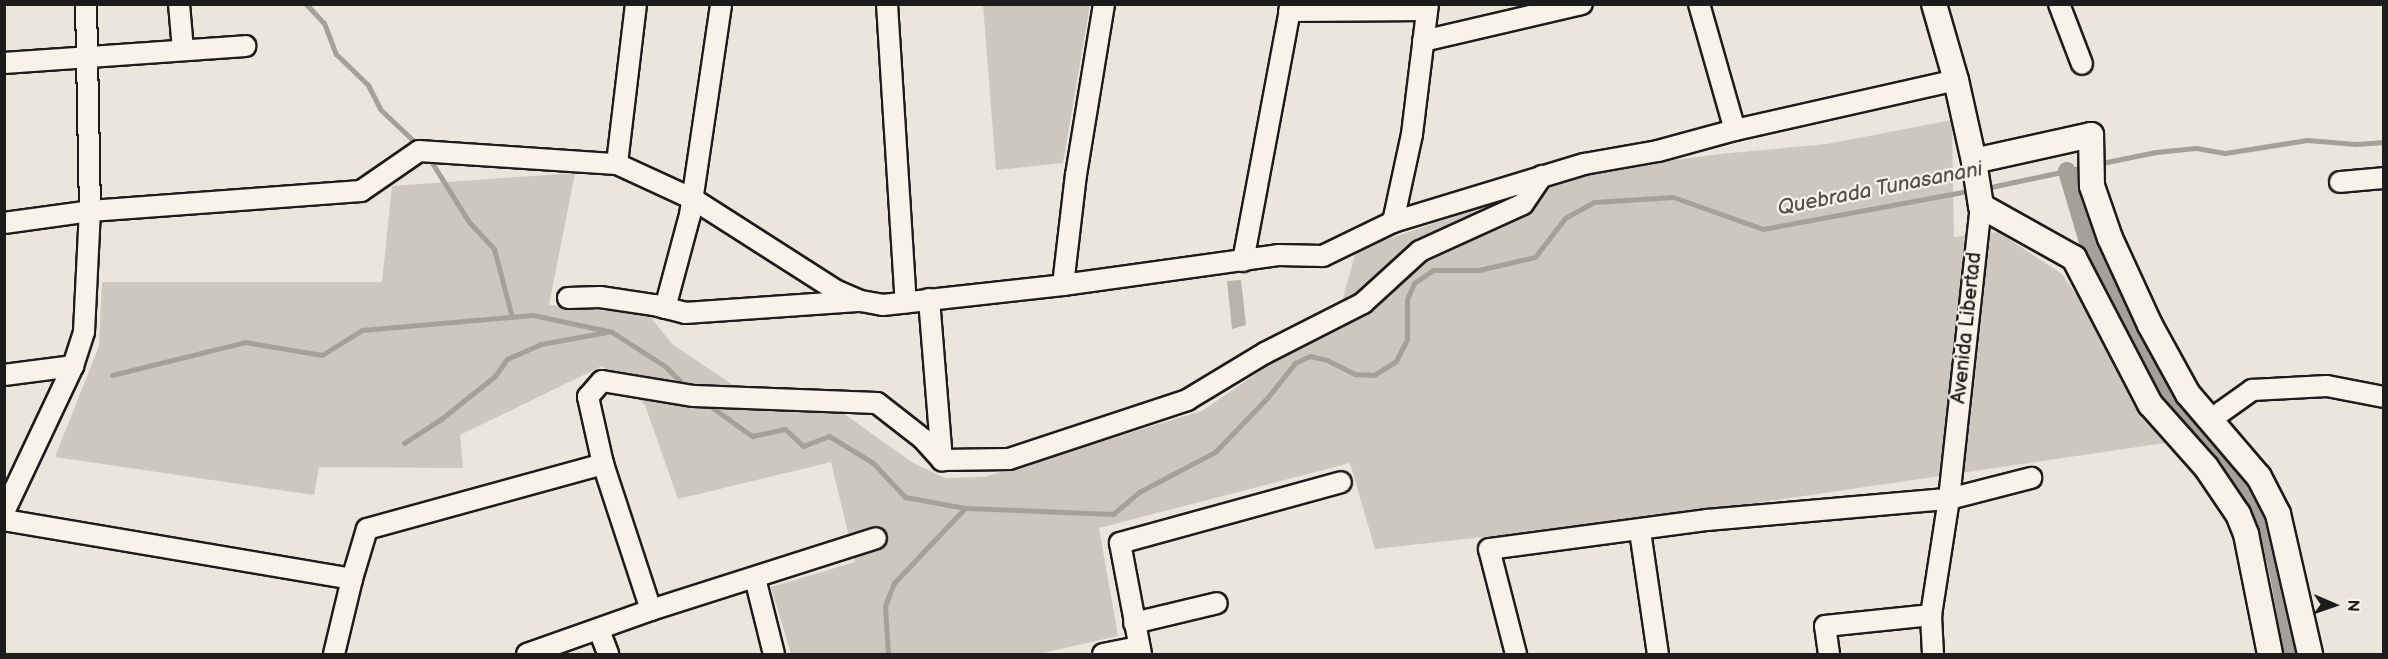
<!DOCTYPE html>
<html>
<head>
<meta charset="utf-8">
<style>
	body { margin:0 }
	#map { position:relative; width:2388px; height:659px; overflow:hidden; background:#eae6dc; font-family:"Balsamiq Sans",sans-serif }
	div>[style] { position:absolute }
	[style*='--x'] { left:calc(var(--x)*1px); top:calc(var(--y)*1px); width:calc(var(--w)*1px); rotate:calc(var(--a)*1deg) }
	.green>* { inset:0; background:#ccc8c0 }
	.stream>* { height:5px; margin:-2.5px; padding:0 2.5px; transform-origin:2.5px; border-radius:2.5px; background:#a3a19a }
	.canal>* { height:18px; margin:-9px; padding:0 9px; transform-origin:9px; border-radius:9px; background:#a3a19a }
	.building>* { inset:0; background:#b6b4ac }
	.roads { filter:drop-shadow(2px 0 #1c1c1c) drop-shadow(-2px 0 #1c1c1c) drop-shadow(0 2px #1c1c1c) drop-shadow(0 -2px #1c1c1c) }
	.minor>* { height:20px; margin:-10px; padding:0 10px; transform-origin:10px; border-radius:10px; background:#f7f3e8 }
	.major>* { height:24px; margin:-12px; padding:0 12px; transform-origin:12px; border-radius:12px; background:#f7f3e8 }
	span { translate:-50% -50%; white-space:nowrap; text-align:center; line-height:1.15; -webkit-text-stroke:4.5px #f7f3e8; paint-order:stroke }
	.street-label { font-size:20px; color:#1c1c1c }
	.water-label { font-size:21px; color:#52514e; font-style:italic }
	.frame { position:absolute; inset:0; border:6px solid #1c1c1c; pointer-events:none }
	.north { position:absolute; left:2304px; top:575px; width:60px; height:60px; -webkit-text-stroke:4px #f7f3e8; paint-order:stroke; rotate:92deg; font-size:16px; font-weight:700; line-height:24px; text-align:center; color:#1c1c1c }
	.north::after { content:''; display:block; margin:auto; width:21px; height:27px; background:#1c1c1c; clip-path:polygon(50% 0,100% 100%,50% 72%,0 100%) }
</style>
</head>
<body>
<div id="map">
	<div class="green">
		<i style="clip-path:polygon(983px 5px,1090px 5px,1063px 163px,996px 170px)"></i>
		<i style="clip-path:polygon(1952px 120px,1954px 237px,1998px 232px,2062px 274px,2088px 311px,2119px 375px,2165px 443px,1653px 518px,1375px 549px,1350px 463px,1099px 528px,1118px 636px,1038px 654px,791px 654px,771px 587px,855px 562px,831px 462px,678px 499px,645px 405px,602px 366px,460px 435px,463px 468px,319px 467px,314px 495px,55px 457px,99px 346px,102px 282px,382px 282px,392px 186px,575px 173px,549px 305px,649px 315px,672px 344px,767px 408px,843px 413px,913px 463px,945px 478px,984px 477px,1202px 411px,1291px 350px,1336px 325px,1356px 250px,1589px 171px,1720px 154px,1827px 144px)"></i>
	</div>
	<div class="stream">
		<i style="--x:306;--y:4;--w:26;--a:47"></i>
		<i style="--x:324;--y:23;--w:33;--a:69"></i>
		<i style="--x:336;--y:54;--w:45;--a:44.1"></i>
		<i style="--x:368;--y:85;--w:28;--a:63"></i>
		<i style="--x:381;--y:110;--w:52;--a:43.5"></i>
		<i style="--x:429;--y:158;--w:75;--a:58"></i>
		<i style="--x:469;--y:222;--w:37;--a:47"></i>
		<i style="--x:494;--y:249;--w:70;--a:75.2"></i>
		<i style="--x:2097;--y:164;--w:60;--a:-11.5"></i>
		<i style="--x:2156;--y:152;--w:40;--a:-5.7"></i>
		<i style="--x:2196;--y:148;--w:29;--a:10"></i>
		<i style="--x:2225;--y:153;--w:83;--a:-9"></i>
		<i style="--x:2307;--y:140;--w:49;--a:4.7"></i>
		<i style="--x:2356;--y:144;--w:28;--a:-4"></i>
		<i style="--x:1986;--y:188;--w:101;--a:-12"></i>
		<i style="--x:112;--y:375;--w:137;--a:-13.9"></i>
		<i style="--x:245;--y:342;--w:78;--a:9.6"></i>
		<i style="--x:322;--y:355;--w:47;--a:-32"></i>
		<i style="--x:362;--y:330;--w:172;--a:-5"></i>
		<i style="--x:533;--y:315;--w:81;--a:12.1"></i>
		<i style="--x:612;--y:332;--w:64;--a:32.9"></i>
		<i style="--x:666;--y:367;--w:30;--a:45"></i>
		<i style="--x:706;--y:403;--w:57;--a:35.7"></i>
		<i style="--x:752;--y:436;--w:34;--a:-12"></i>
		<i style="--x:785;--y:429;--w:25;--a:43"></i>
		<i style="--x:803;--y:446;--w:28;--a:-21"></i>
		<i style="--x:829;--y:436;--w:52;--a:31.5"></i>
		<i style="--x:873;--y:463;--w:47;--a:46.7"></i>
		<i style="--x:905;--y:497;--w:61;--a:10.4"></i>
		<i style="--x:965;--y:508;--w:148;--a:2.3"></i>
		<i style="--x:1113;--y:514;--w:34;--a:-40"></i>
		<i style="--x:1139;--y:492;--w:86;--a:-27.8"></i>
		<i style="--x:1215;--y:452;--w:75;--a:-46.1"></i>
		<i style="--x:1267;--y:398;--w:45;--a:-51.3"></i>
		<i style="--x:1295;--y:363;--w:17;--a:-25"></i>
		<i style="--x:1310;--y:356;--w:17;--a:13"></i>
		<i style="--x:1327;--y:360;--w:31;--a:27"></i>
		<i style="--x:1355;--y:374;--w:19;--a:3"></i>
		<i style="--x:1374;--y:375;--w:26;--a:-32"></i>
		<i style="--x:1396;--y:361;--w:25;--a:-63"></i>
		<i style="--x:1407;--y:339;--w:40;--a:-90"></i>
		<i style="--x:1407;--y:299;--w:17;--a:-66"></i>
		<i style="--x:1414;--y:283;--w:23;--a:-34"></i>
		<i style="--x:1433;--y:270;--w:46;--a:0"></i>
		<i style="--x:1479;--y:270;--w:57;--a:-13.1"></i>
		<i style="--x:1535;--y:257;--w:49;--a:-52.4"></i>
		<i style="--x:1565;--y:218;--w:33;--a:-29"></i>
		<i style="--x:1594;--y:202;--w:79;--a:-3.6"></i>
		<i style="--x:1673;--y:197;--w:96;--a:19.6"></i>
		<i style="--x:1763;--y:229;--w:214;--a:-10.5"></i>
		<i style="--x:404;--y:443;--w:44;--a:-33"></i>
		<i style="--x:441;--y:419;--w:69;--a:-38.5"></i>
		<i style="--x:495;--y:376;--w:21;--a:-55"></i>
		<i style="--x:507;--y:359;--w:37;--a:-24"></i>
		<i style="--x:541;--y:344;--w:67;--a:-10.3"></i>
		<i style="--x:888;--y:654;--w:48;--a:-93.6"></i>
		<i style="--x:885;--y:606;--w:25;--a:-69"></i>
		<i style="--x:894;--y:583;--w:103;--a:-46.6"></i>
	</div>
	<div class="canal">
		<i style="--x:2067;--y:171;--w:84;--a:73.5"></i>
		<i style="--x:2091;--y:252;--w:156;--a:62.9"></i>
		<i style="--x:2162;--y:391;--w:148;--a:49.7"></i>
		<i style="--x:2258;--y:504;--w:24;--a:68"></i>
		<i style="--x:2267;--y:526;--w:45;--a:76"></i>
		<i style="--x:2278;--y:570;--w:85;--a:79.9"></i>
	</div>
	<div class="building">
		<i style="clip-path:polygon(1241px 280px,1246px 325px,1232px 329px,1227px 281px)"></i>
	</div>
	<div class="roads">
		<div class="minor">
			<i style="--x:179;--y:4;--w:46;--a:85"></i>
			<i style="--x:636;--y:4;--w:161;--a:96.8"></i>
			<i style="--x:617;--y:164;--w:84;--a:24.7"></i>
			<i style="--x:693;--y:199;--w:171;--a:32.6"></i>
			<i style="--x:837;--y:291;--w:26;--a:23"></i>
			<i style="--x:861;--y:301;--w:22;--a:10"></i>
			<i style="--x:883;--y:305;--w:181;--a:-6.3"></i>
			<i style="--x:1063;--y:285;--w:217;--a:-7.9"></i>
			<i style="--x:1278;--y:255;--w:45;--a:1.3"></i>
			<i style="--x:1323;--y:256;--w:78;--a:-25.9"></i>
			<i style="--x:1393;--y:222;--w:200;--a:-16.9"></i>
			<i style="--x:1584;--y:164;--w:75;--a:-10"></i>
			<i style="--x:1658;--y:151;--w:80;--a:-15.3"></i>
			<i style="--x:1735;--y:130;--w:227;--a:-12.7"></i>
			<i style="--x:887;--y:4;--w:299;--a:86.4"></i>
			<i style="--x:1699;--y:4;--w:131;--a:74.1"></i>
			<i style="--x:2059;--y:4;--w:64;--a:69"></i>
			<i style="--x:1289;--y:11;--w:138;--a:-0.4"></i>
			<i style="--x:1423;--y:41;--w:163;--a:-13.1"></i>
			<i style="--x:4;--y:63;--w:242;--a:-4"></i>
			<i style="--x:2340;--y:182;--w:44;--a:-5.2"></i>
			<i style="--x:1393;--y:222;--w:90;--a:-77.8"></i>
			<i style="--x:1412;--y:134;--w:131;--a:-83"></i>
			<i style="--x:4;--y:223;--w:87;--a:-7.9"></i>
			<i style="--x:90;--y:211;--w:272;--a:-4.2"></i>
			<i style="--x:361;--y:191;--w:70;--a:-34.6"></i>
			<i style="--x:419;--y:151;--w:198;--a:3.8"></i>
			<i style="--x:1243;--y:261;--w:261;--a:-79.4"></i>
			<i style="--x:1063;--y:285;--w:111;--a:-83.3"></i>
			<i style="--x:1076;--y:175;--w:173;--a:-80.7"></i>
			<i style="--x:568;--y:298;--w:32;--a:-2"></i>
			<i style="--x:600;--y:297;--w:55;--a:8.4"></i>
			<i style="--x:654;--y:305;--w:32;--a:14"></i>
			<i style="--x:685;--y:313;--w:173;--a:-4"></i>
			<i style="--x:929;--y:299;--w:162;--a:85.4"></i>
			<i style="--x:665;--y:308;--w:96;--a:-75"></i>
			<i style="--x:690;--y:215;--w:213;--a:-81.6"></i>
			<i style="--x:4;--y:375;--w:70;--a:-7.4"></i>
			<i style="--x:2210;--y:420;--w:52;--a:-35.5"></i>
			<i style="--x:2252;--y:390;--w:75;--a:-3.1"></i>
			<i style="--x:2327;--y:386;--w:58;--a:10.9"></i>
			<i style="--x:4;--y:512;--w:161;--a:-64.7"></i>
			<i style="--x:73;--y:366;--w:36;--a:-72"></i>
			<i style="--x:84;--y:332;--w:121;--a:-87.2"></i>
			<i style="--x:90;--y:211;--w:207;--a:-91.1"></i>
			<i style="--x:4;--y:520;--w:353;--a:9.6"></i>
			<i style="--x:1640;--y:531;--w:124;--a:81.7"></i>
			<i style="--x:755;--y:578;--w:78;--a:76"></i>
			<i style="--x:651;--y:610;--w:154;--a:-108.2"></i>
			<i style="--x:603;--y:464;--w:69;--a:-102.6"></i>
			<i style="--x:588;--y:397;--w:21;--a:-49"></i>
			<i style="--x:602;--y:381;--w:93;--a:9.3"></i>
			<i style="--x:694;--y:396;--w:183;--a:2.2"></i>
			<i style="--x:877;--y:403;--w:58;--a:38"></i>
			<i style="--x:923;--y:439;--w:28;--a:48"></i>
			<i style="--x:942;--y:460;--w:67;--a:-0.9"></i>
			<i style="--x:1009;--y:459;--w:188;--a:-18.3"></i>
			<i style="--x:1187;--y:400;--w:91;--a:-31.1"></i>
			<i style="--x:1265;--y:353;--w:110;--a:-27"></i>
			<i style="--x:1363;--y:303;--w:77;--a:-42.4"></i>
			<i style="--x:1420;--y:251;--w:113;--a:-24.5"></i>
			<i style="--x:1523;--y:204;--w:34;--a:-56"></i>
			<i style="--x:1134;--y:623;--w:85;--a:-13.5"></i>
			<i style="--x:599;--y:630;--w:26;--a:69"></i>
			<i style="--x:334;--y:654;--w:77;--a:-76.5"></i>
			<i style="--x:352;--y:579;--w:52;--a:-73.3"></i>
			<i style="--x:367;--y:529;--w:245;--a:-15.4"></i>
			<i style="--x:527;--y:654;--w:132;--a:-19.5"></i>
			<i style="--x:651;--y:610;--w:236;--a:-17.7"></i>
			<i style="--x:1103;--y:654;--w:37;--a:-11"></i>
			<i style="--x:1141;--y:654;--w:113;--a:-100.7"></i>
			<i style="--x:1120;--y:543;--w:229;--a:-15.4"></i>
			<i style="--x:1516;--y:654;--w:108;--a:-104.4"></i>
			<i style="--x:1489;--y:549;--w:220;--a:-7.6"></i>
			<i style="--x:1707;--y:520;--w:243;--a:-5"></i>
			<i style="--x:1949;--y:499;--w:85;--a:-14.4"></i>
			<i style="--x:1829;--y:654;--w:28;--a:-98"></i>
			<i style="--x:1825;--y:626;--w:107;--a:-5.9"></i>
			<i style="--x:1933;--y:654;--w:39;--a:-93"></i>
			<i style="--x:1931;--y:615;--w:117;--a:-81.2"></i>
			<i style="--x:1949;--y:499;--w:295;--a:-83.8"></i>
		</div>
		<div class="major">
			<i style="--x:1934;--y:4;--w:79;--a:73.9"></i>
			<i style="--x:1956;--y:80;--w:83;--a:77.5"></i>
			<i style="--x:1974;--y:161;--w:46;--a:81.2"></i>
			<i style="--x:1981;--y:206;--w:107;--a:29.2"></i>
			<i style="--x:2074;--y:258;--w:165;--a:62.5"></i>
			<i style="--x:2150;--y:404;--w:84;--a:48.4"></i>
			<i style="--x:2206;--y:467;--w:57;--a:55.8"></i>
			<i style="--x:2238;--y:514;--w:22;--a:68"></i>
			<i style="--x:2246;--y:534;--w:122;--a:78.7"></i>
			<i style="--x:1974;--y:161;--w:120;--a:-12.5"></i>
			<i style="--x:2091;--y:135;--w:51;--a:88.9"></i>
			<i style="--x:2092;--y:186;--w:55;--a:70.9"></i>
			<i style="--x:2110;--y:238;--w:96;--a:65.3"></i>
			<i style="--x:2150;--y:325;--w:79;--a:61.2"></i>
			<i style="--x:2188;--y:394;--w:109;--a:49.5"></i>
			<i style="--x:2259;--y:477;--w:42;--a:62.8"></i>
			<i style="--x:2278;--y:514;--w:144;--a:77.1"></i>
		</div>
	</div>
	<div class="street-label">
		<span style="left:1967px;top:328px;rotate:-84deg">Avenida Libertad</span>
	</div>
	<div class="water-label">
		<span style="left:1880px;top:189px;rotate:-11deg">Quebrada Tunasanani</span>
	</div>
	<div class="frame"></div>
	<div class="north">N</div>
</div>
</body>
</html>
